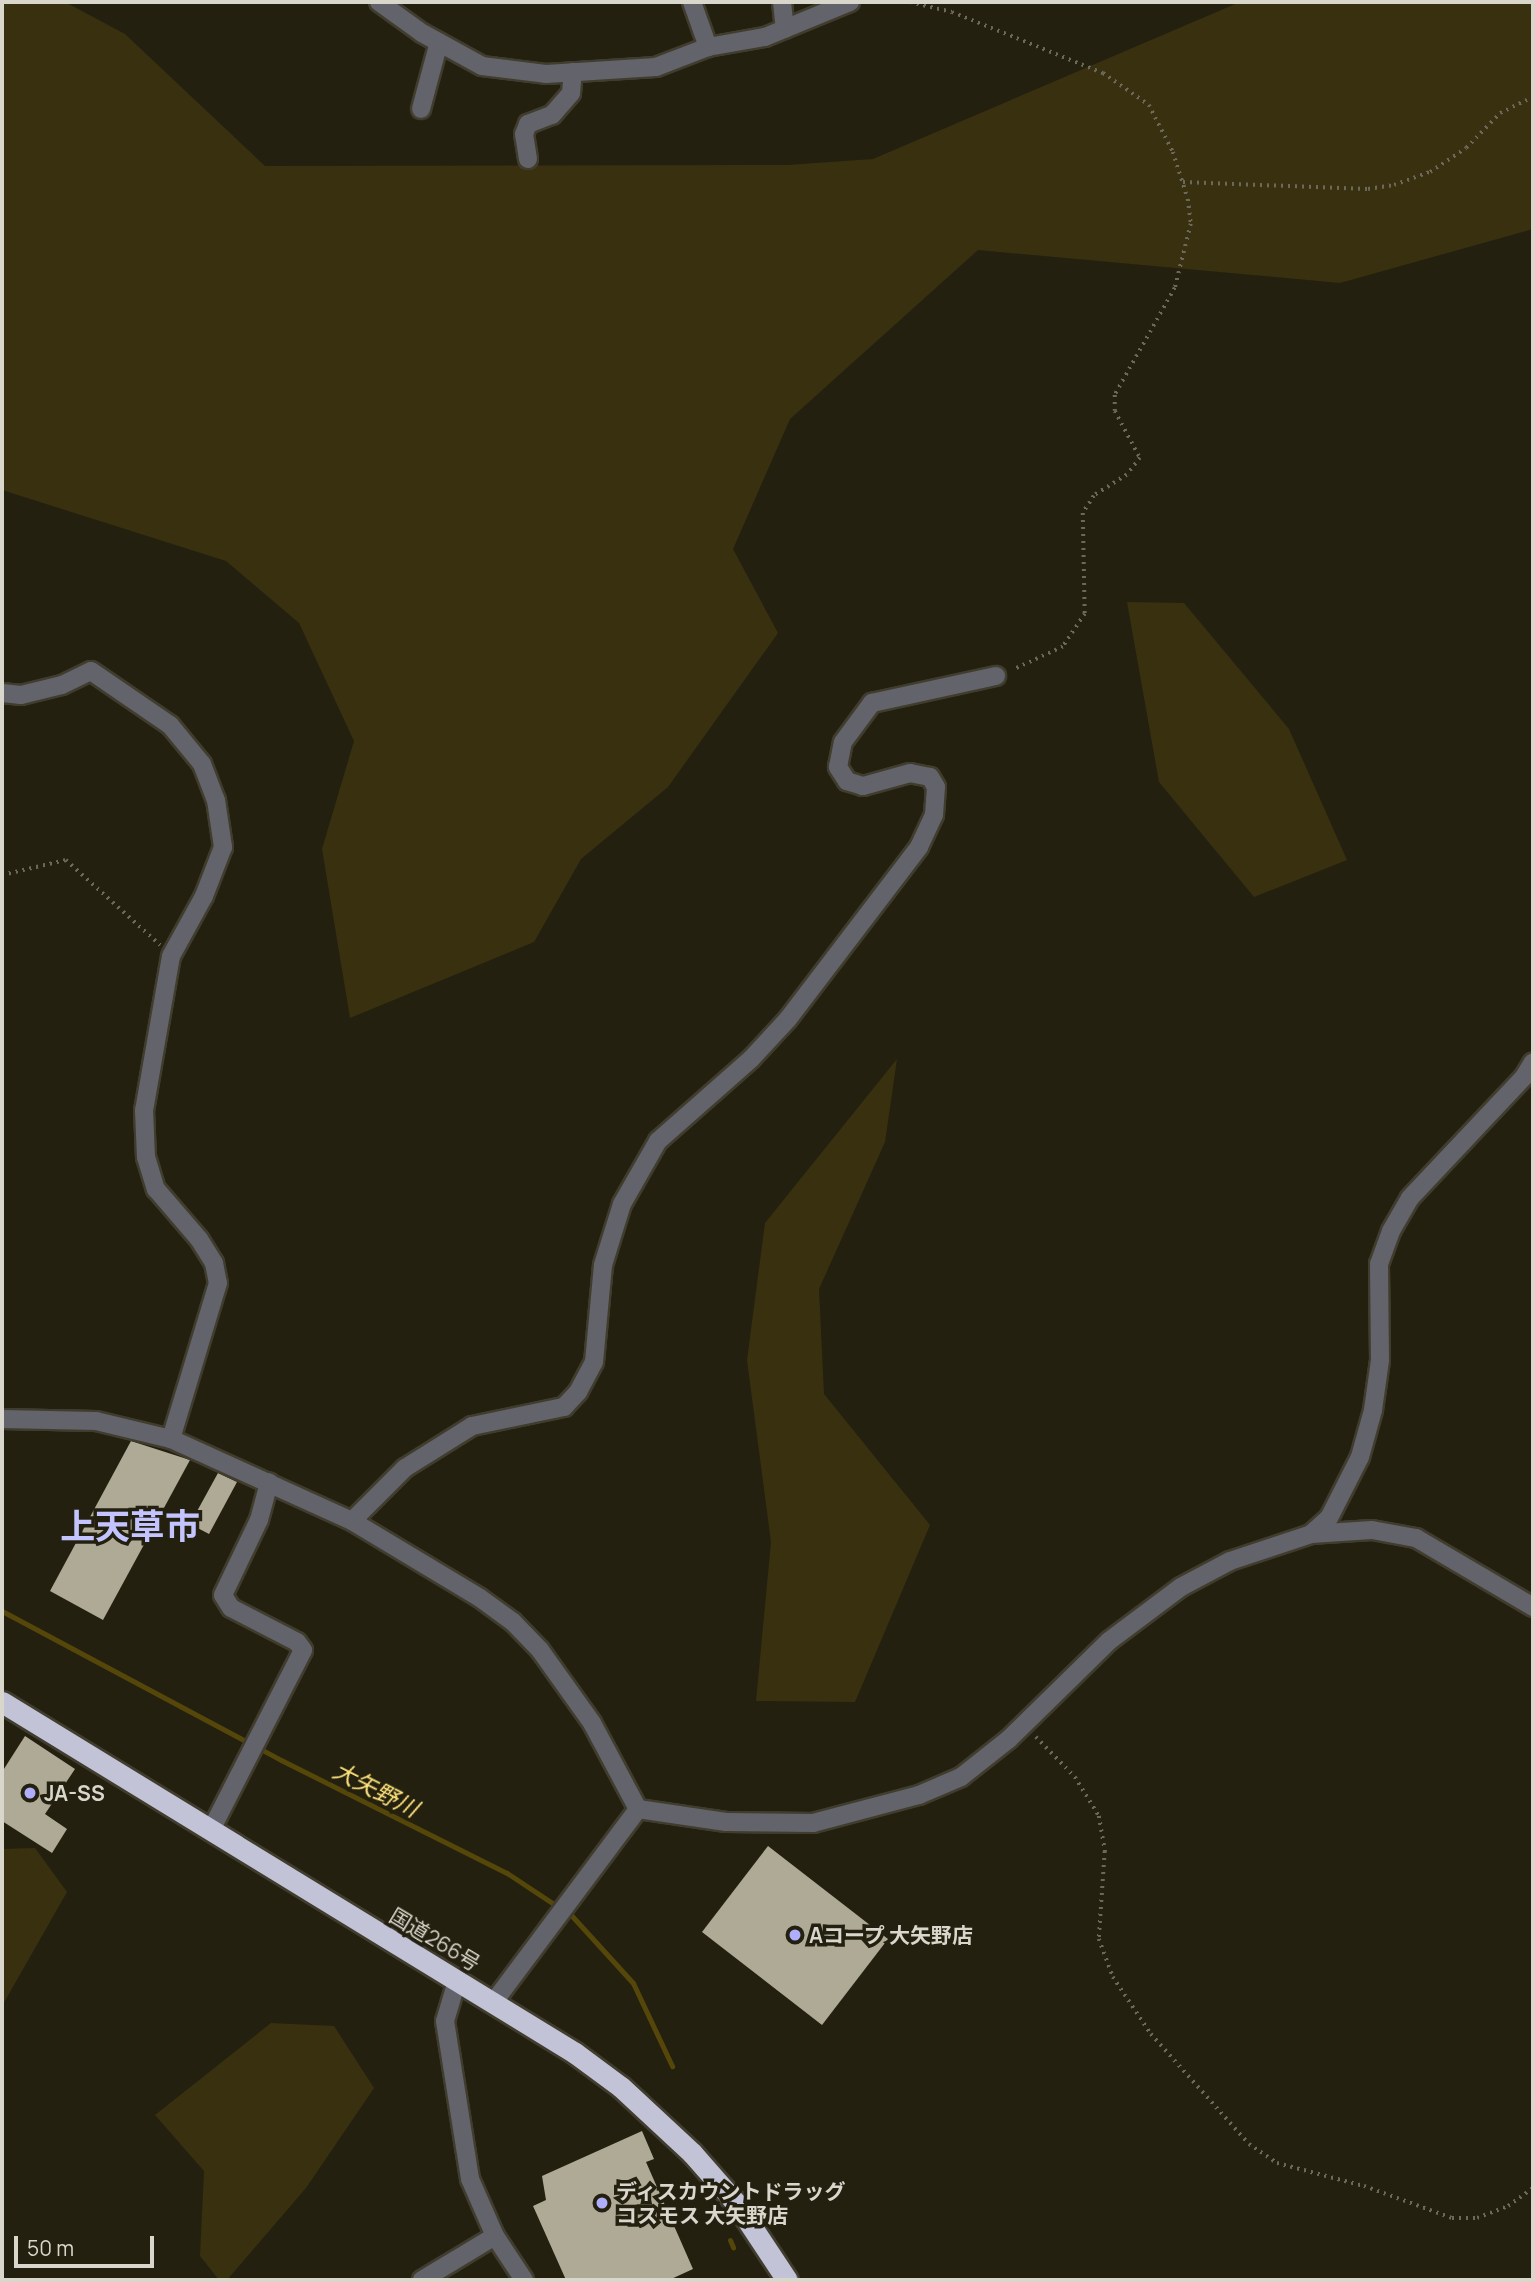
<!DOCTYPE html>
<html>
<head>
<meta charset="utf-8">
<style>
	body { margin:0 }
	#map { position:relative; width:1535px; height:2282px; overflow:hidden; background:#242010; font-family:Manrope,"Noto Sans JP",sans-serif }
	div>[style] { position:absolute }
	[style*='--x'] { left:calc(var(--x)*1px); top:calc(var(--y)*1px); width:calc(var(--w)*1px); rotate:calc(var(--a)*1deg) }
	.green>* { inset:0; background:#39300f }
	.stream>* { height:5px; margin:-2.5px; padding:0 2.5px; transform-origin:2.5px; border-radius:2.5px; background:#554709 }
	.building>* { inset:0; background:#afaa96 }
	.path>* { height:3.5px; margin-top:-1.75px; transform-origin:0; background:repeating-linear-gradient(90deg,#6c685b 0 2px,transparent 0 7px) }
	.roads { filter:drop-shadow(2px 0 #413d2e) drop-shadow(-2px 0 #413d2e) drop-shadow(0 2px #413d2e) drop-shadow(0 -2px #413d2e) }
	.minor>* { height:18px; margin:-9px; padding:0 9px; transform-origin:9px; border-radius:9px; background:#63636b }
	.highway>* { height:21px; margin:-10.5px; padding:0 10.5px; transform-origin:10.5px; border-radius:10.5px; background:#c3c3d7 }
	.dots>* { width:19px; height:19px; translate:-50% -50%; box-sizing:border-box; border:4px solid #242010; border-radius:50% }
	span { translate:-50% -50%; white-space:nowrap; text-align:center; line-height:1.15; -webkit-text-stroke:7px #242010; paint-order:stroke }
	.poi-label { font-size:21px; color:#d9d6cc; font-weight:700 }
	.left { translate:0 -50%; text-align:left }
	.street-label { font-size:21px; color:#d9d6cc }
	.water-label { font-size:23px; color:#fee37b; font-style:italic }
	.town-label { font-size:35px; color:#c3c4fe; font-weight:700 }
	.frame { position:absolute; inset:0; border:4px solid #d9d6cc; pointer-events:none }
	.scale { position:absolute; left:14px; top:2236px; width:140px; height:32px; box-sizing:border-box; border:4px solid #d9d6cc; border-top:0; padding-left:9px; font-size:21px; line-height:24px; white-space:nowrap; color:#d9d6cc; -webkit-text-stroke:5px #242010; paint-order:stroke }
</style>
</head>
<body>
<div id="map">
	<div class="green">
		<i style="clip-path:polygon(2px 2px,65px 2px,125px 34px,265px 166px,788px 165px,873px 159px,1240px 2px,1533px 2px,1533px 229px,1340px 283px,978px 250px,790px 419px,733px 549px,778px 633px,668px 787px,581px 859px,534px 942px,350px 1018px,322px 849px,354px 741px,299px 623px,226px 561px,2px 490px)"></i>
		<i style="clip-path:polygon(1127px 602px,1184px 603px,1289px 729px,1347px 860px,1254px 897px,1159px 782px)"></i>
		<i style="clip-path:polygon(897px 1059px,885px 1142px,819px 1289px,824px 1394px,930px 1525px,855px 1702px,756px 1701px,771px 1542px,747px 1360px,765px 1223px)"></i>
		<i style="clip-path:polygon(35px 1848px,67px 1892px,2px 2006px,2px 1849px)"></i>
		<i style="clip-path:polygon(271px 2023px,334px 2026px,374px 2088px,306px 2188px,227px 2280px,219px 2280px,200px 2256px,204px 2171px,155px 2115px)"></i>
	</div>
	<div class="stream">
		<i style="--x:2;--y:1611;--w:316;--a:28.1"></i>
		<i style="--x:281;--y:1760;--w:253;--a:26.6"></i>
		<i style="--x:507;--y:1873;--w:78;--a:33.5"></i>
		<i style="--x:572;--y:1916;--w:91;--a:47.7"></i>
		<i style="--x:633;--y:1983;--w:92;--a:64.8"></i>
		<i style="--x:730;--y:2240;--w:8;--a:67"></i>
	</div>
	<div class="building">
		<i style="clip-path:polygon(131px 1441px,190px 1460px,103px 1620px,50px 1591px)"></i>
		<i style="clip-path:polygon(218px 1473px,237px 1482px,209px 1534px,190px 1524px)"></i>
		<i style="clip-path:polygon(25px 1736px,75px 1769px,45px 1814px,67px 1829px,52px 1853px,2px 1821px,2px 1772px)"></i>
		<i style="clip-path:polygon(768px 1846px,888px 1939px,822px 2025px,702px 1932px)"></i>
		<i style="clip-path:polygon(642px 2131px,654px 2159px,646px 2162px,693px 2269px,669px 2280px,566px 2280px,533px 2206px,546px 2200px,542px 2176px)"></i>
	</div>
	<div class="path">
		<i style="--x:910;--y:2;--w:43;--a:13.4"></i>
		<i style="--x:952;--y:12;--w:163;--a:22"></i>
		<i style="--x:1103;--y:73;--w:56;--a:34.8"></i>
		<i style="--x:1149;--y:105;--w:53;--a:62.9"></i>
		<i style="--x:1173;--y:152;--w:49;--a:72.3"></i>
		<i style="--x:1188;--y:199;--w:25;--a:83"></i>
		<i style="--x:1191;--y:224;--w:66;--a:104"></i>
		<i style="--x:1175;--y:288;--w:123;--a:119.3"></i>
		<i style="--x:1115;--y:395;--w:16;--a:90"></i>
		<i style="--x:1115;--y:411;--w:53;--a:62"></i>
		<i style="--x:1140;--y:458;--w:21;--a:127"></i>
		<i style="--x:1127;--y:475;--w:39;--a:148"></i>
		<i style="--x:1094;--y:496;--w:20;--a:123"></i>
		<i style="--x:1083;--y:513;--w:101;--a:88.9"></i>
		<i style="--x:1085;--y:614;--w:40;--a:124"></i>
		<i style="--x:1063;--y:647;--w:55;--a:155.3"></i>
		<i style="--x:1183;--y:182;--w:185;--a:2.2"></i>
		<i style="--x:1368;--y:189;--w:26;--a:-9"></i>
		<i style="--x:1394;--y:185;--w:38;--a:-20"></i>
		<i style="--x:1430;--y:172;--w:43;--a:-33.7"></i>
		<i style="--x:1466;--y:148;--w:49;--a:-45.8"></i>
		<i style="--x:1500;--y:113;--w:37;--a:-26"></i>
		<i style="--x:2;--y:875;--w:66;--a:-13.2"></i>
		<i style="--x:66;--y:860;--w:127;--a:42.1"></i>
		<i style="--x:1036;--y:1737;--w:56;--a:45.7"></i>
		<i style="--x:1075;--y:1777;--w:46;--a:58.4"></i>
		<i style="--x:1099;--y:1816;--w:36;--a:80"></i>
		<i style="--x:1105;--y:1851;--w:88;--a:93.9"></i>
		<i style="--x:1099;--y:1939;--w:40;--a:69.8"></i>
		<i style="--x:1113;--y:1977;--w:69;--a:56.3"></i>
		<i style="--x:1151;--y:2034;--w:147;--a:48.3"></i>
		<i style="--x:1249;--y:2144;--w:34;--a:34"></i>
		<i style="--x:1277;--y:2163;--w:90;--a:14.8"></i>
		<i style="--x:1364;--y:2186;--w:94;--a:20"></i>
		<i style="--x:1452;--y:2218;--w:25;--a:0"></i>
		<i style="--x:1477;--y:2218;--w:33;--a:-21"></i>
		<i style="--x:1508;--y:2206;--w:31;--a:-36"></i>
	</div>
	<div class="roads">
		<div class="minor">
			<i style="--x:379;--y:2;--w:53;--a:35.8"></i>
			<i style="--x:422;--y:33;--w:68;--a:28.8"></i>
			<i style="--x:482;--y:66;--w:64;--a:7.1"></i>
			<i style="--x:546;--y:74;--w:110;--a:-3.6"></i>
			<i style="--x:656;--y:67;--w:56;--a:-21"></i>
			<i style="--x:708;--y:47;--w:58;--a:-10"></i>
			<i style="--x:765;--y:37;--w:92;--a:-22.4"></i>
			<i style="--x:692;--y:2;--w:48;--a:70.4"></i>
			<i style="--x:782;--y:2;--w:27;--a:84"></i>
			<i style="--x:421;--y:109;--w:69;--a:-75"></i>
			<i style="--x:528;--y:159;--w:25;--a:-99"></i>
			<i style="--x:524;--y:134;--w:11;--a:-68"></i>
			<i style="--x:528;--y:124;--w:26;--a:-21"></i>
			<i style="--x:552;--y:115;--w:29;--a:-49"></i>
			<i style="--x:571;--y:93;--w:21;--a:-85"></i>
			<i style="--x:2;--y:693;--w:19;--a:6"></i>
			<i style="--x:21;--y:695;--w:42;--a:-13.7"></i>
			<i style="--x:62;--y:685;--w:32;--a:-26"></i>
			<i style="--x:91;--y:671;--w:96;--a:34.4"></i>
			<i style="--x:170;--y:725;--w:50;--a:50.6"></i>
			<i style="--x:202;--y:764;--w:39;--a:69"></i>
			<i style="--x:216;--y:800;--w:48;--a:81.5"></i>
			<i style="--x:223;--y:847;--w:53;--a:111.2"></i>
			<i style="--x:204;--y:896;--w:68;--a:118.8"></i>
			<i style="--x:171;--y:956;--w:156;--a:99.9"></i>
			<i style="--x:144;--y:1110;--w:47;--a:87.6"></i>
			<i style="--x:146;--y:1157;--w:34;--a:73"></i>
			<i style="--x:156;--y:1189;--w:66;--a:49.3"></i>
			<i style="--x:199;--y:1239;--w:28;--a:58"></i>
			<i style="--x:214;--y:1263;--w:20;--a:79"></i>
			<i style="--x:218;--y:1283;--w:163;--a:106.8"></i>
			<i style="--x:2;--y:1419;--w:94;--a:1.2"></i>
			<i style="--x:96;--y:1421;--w:77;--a:13.5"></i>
			<i style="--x:171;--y:1439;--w:199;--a:24.4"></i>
			<i style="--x:352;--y:1521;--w:149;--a:31"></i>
			<i style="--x:480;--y:1598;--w:41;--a:36"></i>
			<i style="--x:513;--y:1622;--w:39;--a:46"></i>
			<i style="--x:540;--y:1650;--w:90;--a:54.5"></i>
			<i style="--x:592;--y:1723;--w:98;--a:61.9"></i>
			<i style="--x:352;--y:1521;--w:75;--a:-45"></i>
			<i style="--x:405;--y:1468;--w:79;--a:-32.1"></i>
			<i style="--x:472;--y:1426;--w:94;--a:-11.7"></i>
			<i style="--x:564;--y:1407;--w:21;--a:-47"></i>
			<i style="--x:578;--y:1392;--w:34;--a:-62"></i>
			<i style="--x:594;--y:1362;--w:97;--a:-84.7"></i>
			<i style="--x:603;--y:1265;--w:64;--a:-72.7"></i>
			<i style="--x:622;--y:1204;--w:73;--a:-60.3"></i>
			<i style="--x:658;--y:1141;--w:124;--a:-41.4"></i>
			<i style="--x:751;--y:1059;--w:54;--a:-47.2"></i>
			<i style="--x:788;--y:1019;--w:216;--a:-52.7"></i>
			<i style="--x:919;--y:847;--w:35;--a:-65"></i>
			<i style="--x:934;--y:815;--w:28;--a:-86"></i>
			<i style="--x:936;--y:787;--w:12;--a:-121"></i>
			<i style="--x:930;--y:777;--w:20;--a:-169"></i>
			<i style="--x:910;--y:773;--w:49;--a:164.5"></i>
			<i style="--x:863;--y:786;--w:17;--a:-163"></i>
			<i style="--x:847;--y:781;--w:17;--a:-123"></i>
			<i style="--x:838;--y:767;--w:25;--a:-79"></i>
			<i style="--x:843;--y:742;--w:49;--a:-53.4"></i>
			<i style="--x:872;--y:703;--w:127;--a:-12.3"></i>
			<i style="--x:1311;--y:1534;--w:24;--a:-42"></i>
			<i style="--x:1329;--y:1518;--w:68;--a:-63.1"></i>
			<i style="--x:1360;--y:1457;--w:49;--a:-74.5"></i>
			<i style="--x:1373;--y:1410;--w:50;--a:-82"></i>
			<i style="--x:1380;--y:1360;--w:96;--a:-90.6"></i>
			<i style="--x:1379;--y:1264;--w:35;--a:-70"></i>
			<i style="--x:1391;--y:1231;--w:38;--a:-60"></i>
			<i style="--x:1410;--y:1198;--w:166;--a:-46.7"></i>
			<i style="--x:1524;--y:1077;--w:17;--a:-59"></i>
			<i style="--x:638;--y:1809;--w:89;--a:8.4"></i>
			<i style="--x:726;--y:1822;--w:87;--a:0.7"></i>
			<i style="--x:813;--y:1823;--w:110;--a:-14.8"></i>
			<i style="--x:919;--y:1795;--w:46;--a:-23.2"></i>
			<i style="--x:961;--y:1777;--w:61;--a:-38.4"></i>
			<i style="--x:1009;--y:1739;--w:140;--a:-44.4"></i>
			<i style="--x:1109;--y:1641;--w:90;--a:-36.9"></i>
			<i style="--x:1181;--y:1587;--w:55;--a:-28"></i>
			<i style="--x:1230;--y:1561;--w:85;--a:-18.4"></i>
			<i style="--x:1311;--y:1534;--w:61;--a:-3.8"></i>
			<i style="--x:1372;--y:1530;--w:45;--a:10.3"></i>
			<i style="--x:1416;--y:1538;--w:136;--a:30.5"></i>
			<i style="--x:211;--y:1830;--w:202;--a:-62.9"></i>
			<i style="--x:303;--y:1650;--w:10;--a:-127"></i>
			<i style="--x:297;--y:1642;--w:74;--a:-152.7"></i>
			<i style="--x:231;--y:1608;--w:15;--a:-122"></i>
			<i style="--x:223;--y:1595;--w:83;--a:-64.4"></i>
			<i style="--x:259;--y:1520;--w:39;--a:-75"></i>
			<i style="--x:457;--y:1981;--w:42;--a:106.7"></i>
			<i style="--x:445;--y:2021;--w:160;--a:81"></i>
			<i style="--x:470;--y:2179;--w:62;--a:66.3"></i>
			<i style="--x:495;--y:2236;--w:53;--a:56.6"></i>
			<i style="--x:493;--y:2003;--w:242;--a:-53.2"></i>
			<i style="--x:422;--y:2280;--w:85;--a:-31.1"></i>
		</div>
		<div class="highway">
			<i style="--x:2;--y:1702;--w:672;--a:31.49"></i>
			<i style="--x:575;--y:2053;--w:57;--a:36.5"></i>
			<i style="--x:621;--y:2087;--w:97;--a:42.9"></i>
			<i style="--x:692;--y:2153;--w:67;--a:48.7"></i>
			<i style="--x:736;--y:2203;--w:92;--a:56.5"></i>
		</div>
	</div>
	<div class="dots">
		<i style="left:30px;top:1793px;background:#afaefa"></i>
		<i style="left:795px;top:1935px;background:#afaefa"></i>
		<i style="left:602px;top:2203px;background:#afaefa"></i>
	</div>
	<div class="poi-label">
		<span class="left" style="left:44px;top:1793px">JA-SS</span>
		<span class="left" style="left:809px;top:1935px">Aコープ 大矢野店</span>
		<span class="left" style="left:616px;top:2203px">ディスカウントドラッグ<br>コスモス 大矢野店</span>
	</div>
	<div class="street-label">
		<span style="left:435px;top:1939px;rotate:31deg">国道266号</span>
	</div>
	<div class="water-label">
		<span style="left:376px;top:1789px;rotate:27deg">大矢野川</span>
	</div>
	<div class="town-label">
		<span style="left:130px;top:1526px">上天草市</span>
	</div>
	<div class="frame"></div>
	<div class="scale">50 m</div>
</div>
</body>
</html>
